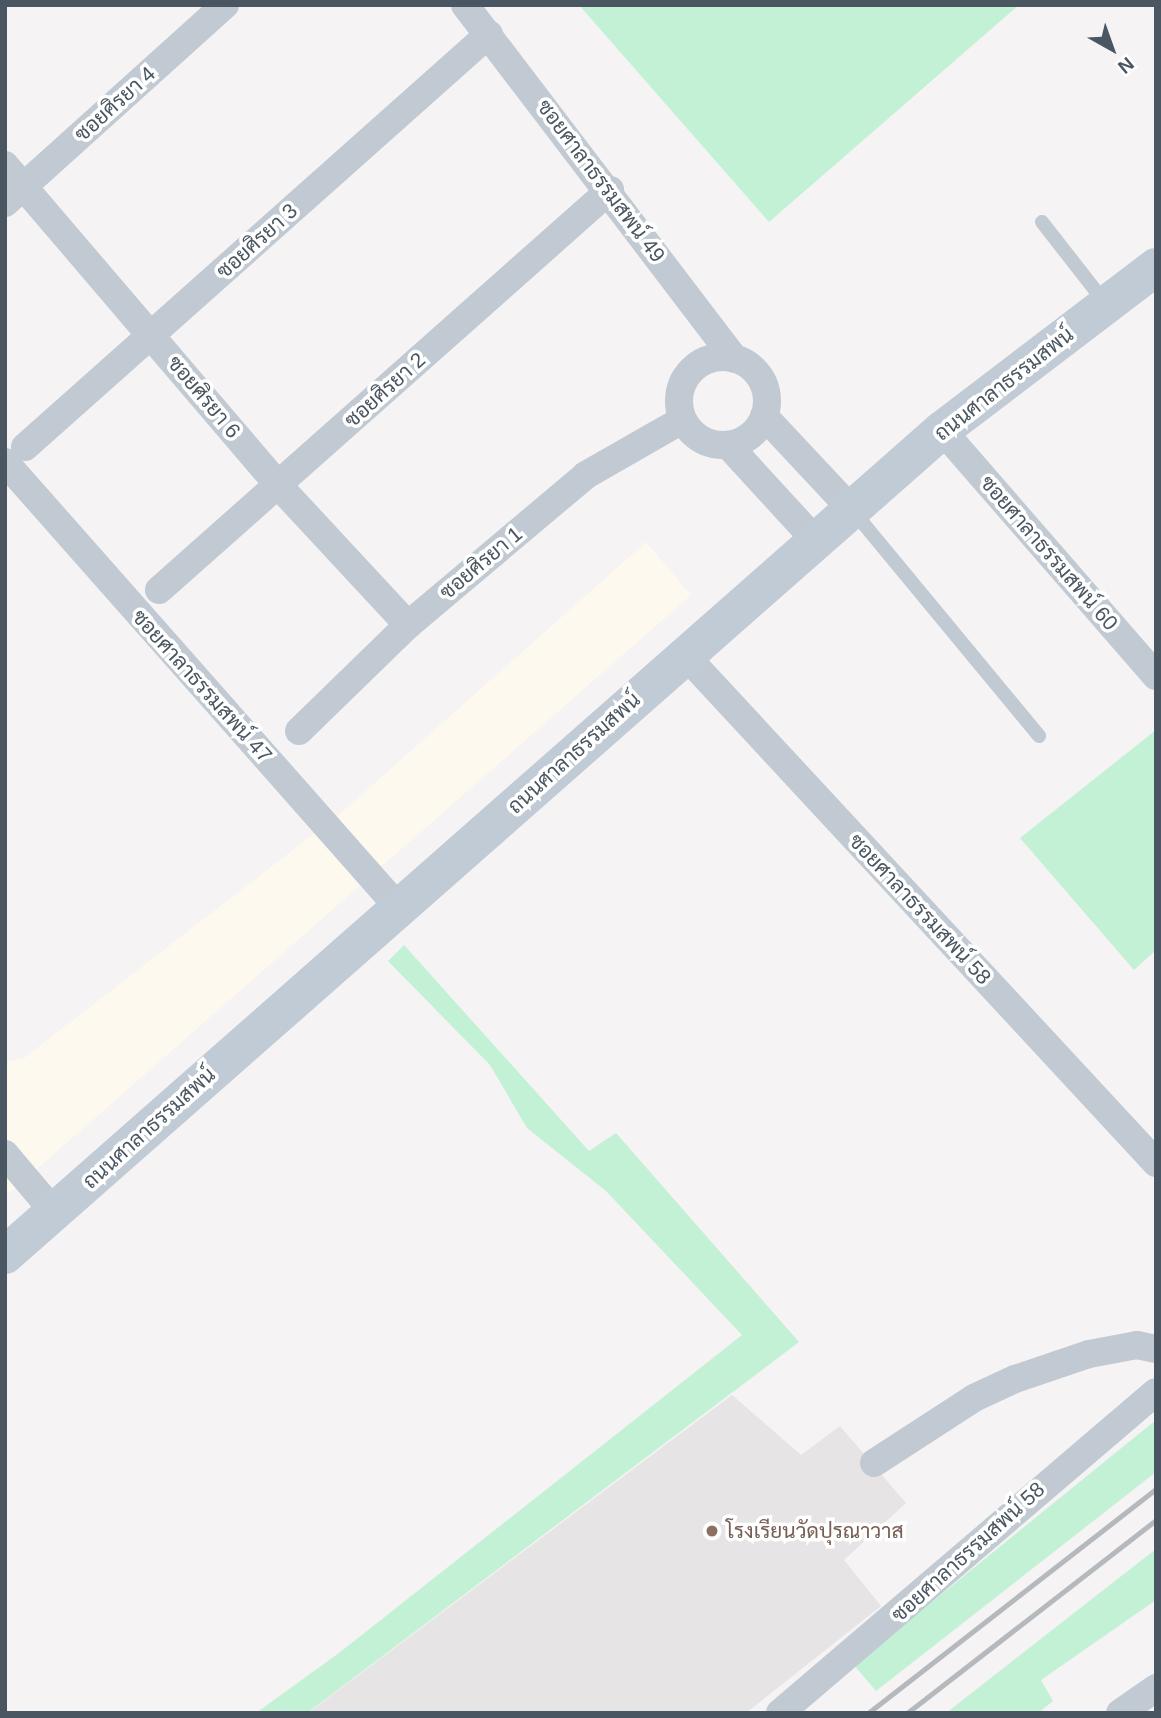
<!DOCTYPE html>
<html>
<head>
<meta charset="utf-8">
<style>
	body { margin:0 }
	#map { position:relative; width:1161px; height:1718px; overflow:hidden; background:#f5f3f3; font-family:Helvetica,Sarabun,sans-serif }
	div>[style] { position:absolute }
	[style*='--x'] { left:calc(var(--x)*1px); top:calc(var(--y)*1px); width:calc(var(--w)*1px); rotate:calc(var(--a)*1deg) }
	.commercial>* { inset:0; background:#fdf9ef }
	.education>* { inset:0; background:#e6e4e5 }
	.green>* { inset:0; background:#c3f1d5 }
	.lane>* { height:14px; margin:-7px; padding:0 7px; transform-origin:7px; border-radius:7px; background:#c1cad2 }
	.street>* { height:28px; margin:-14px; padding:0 14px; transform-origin:14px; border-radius:14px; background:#c1cad2 }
	.street>.ring { margin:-14px; padding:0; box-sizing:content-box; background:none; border:28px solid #c1cad2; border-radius:50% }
	.secondary>* { height:38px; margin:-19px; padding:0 19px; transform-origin:19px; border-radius:19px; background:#c1cbd6 }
	.rail>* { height:5px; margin:-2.5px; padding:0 2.5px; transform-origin:2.5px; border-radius:2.5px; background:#b5b8bd }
	.dots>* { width:19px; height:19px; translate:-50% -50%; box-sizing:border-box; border:4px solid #fff; border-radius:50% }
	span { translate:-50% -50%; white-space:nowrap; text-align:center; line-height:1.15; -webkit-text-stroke:7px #fff; paint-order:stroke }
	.street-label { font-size:21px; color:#4a5661 }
	.education-label { font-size:21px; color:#785e54 }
	.left { translate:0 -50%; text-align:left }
	.frame { position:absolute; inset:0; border:7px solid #4a5661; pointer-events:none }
	.north { position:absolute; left:1077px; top:14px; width:70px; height:70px; -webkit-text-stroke:5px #fff; paint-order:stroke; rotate:140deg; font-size:19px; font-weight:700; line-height:28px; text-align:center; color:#4a5661 }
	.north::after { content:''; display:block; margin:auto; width:24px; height:32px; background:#4a5661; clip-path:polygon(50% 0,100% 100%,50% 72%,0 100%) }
</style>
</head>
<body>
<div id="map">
	<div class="commercial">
		<i style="clip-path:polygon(646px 542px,691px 595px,5px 1197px,5px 1062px,24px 1058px,342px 812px)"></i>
	</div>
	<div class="education">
		<i style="clip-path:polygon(732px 1395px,801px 1455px,840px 1426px,906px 1503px,844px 1560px,881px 1606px,746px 1713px,308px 1713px)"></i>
	</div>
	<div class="green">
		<i style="clip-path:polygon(579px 5px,1019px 5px,769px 222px)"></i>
		<i style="clip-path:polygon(1156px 730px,1156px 950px,1134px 970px,1020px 838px)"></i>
		<i style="clip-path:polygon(404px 945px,589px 1151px,616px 1133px,799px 1342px,307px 1713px,256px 1713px,339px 1653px,742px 1335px,606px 1191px,527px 1128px,490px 1065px,388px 961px)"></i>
		<i style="clip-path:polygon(1156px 1420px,1156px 1472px,876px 1691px,854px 1665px)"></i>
		<i style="clip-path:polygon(1156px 1549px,1156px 1600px,1041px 1680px,1053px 1701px,1038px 1713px,946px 1713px)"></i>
	</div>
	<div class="lane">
		<i style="--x:1042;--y:222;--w:104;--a:52"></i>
		<i style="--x:853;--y:511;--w:292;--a:50.4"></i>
	</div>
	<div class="street">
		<i style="--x:465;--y:5;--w:445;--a:52.7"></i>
		<i style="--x:5;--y:165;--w:421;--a:49.5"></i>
		<i style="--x:278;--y:485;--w:191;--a:47.1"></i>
		<i style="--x:5;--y:203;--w:296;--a:-42"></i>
		<i class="ring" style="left:679px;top:357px;width:60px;height:60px"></i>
		<i style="--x:764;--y:416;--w:130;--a:46.9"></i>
		<i style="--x:942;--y:430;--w:326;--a:49"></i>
		<i style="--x:728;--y:445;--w:130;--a:47.5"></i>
		<i style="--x:25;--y:447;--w:621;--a:-41.67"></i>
		<i style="--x:5;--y:462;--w:595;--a:48.54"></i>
		<i style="--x:159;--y:590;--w:603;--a:-41.57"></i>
		<i style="--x:685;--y:655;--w:693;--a:47.16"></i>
		<i style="--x:299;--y:731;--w:152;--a:-44.2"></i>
		<i style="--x:408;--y:625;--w:233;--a:-40.1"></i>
		<i style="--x:586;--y:475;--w:111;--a:-29.8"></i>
		<i style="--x:5;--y:1154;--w:76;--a:49.8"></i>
		<i style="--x:874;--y:1463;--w:119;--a:-33"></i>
		<i style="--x:974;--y:1398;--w:45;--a:-24.9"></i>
		<i style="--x:1015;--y:1379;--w:78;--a:-18.7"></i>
		<i style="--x:1089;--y:1354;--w:49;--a:-10.6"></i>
		<i style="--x:1137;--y:1345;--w:19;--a:12"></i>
		<i style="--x:780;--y:1713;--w:494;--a:-40.5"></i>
		<i style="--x:1120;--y:1713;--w:44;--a:-34.8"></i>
	</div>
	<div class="secondary">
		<i style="--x:5;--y:1255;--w:1248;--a:-41.36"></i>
		<i style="--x:942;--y:430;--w:269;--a:-37.3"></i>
	</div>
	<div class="rail">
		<i style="--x:868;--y:1713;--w:365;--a:-37.9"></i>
		<i style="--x:907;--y:1713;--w:315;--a:-37.8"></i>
	</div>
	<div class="dots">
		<i style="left:712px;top:1531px;background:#8d6e63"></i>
	</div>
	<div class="street-label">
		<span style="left:115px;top:104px;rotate:-42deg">ซอยศิรยา 4</span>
		<span style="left:601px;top:181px;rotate:53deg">ซอยศาลาธรรมสพน์ 49</span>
		<span style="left:257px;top:241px;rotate:-42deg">ซอยศิรยา 3</span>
		<span style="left:1004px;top:384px;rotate:-38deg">ถนนศาลาธรรมสพน์</span>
		<span style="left:385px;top:390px;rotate:-42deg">ซอยศิรยา 2</span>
		<span style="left:204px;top:397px;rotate:50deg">ซอยศิรยา 6</span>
		<span style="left:1049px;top:553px;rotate:49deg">ซอยศาลาธรรมสพน์ 60</span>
		<span style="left:481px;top:563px;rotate:-40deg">ซอยศิรยา 1</span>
		<span style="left:202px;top:686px;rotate:48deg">ซอยศาลาธรรมสพน์ 47</span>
		<span style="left:574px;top:753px;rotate:-42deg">ถนนศาลาธรรมสพน์</span>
		<span style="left:920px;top:909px;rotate:47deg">ซอยศาลาธรรมสพน์ 58</span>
		<span style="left:149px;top:1128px;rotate:-42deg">ถนนศาลาธรรมสพน์</span>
		<span style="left:968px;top:1552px;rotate:-42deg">ซอยศาลาธรรมสพน์ 58</span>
	</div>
	<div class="education-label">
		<span class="left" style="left:726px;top:1531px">โรงเรียนวัดปุรณาวาส</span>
	</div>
	<div class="frame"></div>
	<div class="north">N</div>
</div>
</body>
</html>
